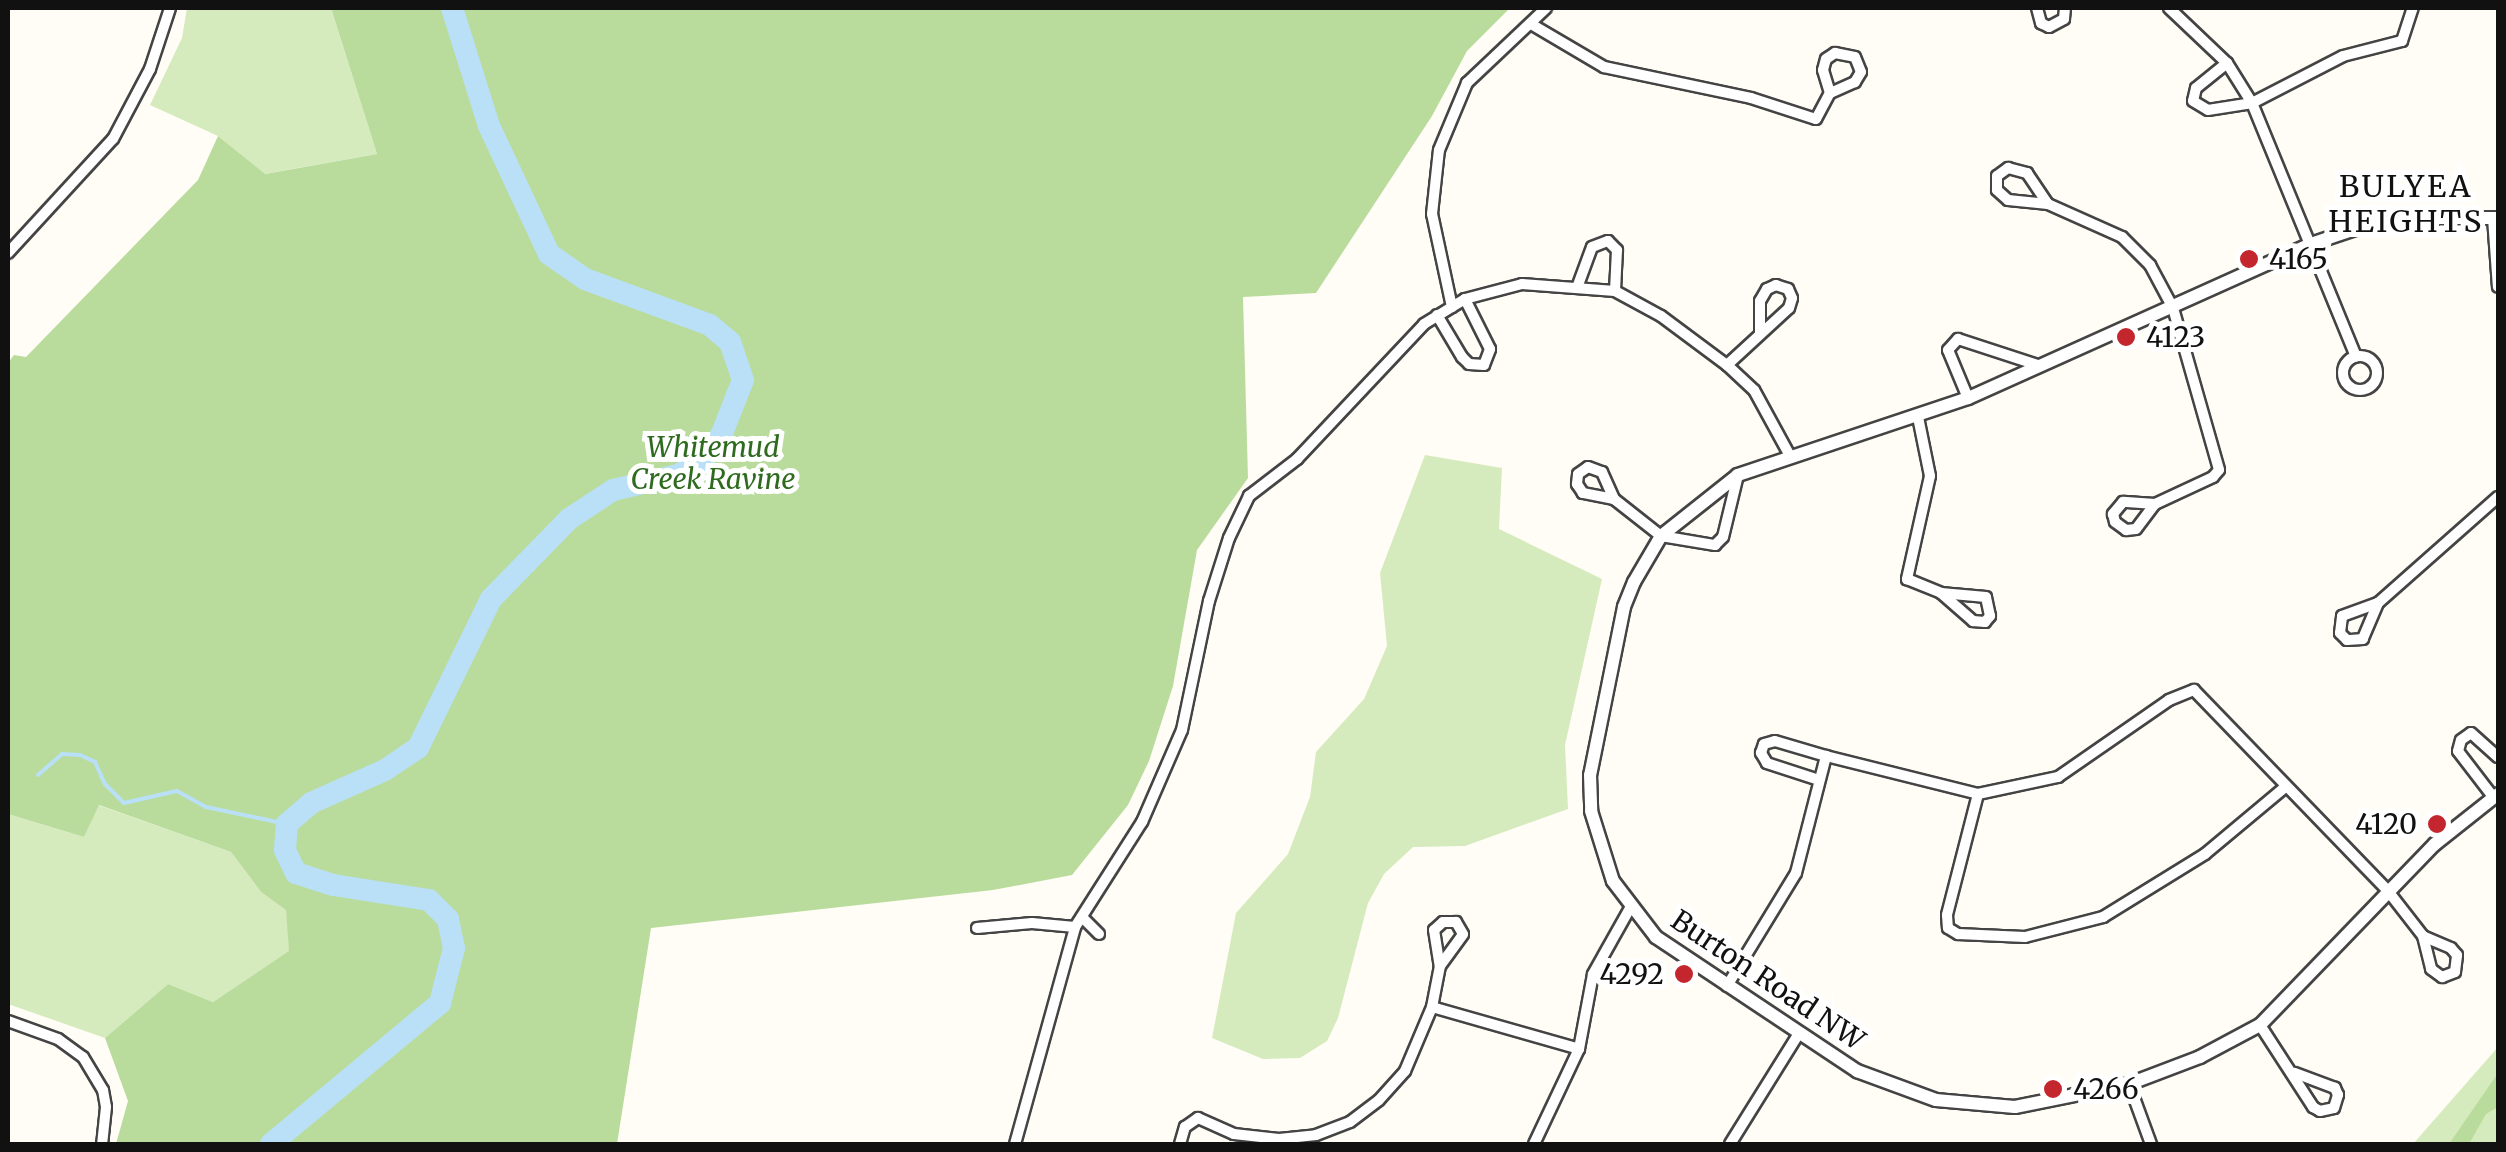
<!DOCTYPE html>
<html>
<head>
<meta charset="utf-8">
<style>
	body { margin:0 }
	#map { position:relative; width:2506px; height:1152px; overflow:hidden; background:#fffdf5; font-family:Merriweather,serif }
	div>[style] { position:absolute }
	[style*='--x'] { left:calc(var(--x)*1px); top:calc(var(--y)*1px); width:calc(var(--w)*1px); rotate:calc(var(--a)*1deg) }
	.green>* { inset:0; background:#d5ebbd }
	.forest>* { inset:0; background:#b9dc9c }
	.stream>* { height:4px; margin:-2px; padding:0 2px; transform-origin:2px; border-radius:2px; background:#b9e0f7 }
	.river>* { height:22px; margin:-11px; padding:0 11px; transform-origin:11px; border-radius:11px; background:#b9e0f7 }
	.roads { filter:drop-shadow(2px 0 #444) drop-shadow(-2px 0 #444) drop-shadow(0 2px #444) drop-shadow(0 -2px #444) }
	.minor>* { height:10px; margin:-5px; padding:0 5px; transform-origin:5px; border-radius:5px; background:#fff }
	.minor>.ring { margin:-5px; padding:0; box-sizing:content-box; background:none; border:10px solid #fff; border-radius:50% }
	.tertiary>* { height:12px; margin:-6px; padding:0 6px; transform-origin:6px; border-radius:6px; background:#fff }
	.dots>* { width:28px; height:28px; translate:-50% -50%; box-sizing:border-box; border:5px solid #fff; border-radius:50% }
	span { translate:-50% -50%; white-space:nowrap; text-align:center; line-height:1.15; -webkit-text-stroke:10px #fff; paint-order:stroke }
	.poi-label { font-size:28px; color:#111 }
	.left { translate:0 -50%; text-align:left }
	.right { translate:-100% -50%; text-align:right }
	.park-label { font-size:28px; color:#2f6b1f; font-style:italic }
	.street-label { font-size:28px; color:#111 }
	.neighbourhood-label { font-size:30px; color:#111; letter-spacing:2.5px }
	.frame { position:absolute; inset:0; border:10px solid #111; pointer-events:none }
</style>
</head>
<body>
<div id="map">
	<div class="green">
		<i style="clip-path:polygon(187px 8px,331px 8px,377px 154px,264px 174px,218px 136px,150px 105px,182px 38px)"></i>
		<i style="clip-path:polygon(1425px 455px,1502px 468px,1499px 529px,1602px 579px,1565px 745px,1568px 809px,1465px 846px,1413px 847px,1384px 874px,1368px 903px,1338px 1018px,1327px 1041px,1300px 1058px,1263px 1059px,1212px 1038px,1236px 913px,1288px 854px,1310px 797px,1316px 752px,1364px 699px,1387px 646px,1380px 573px)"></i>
		<i style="clip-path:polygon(98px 805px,231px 852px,261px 892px,286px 909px,290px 951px,213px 1002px,168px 984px,105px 1038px,8px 1004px,8px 814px,84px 837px)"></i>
		<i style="clip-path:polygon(2498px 1047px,2496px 1144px,2413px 1144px)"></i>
	</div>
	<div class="forest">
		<i style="clip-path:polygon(331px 8px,1510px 8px,1467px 51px,1432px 116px,1316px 293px,1243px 297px,1248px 478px,1197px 550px,1173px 686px,1149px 761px,1128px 805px,1072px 875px,993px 890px,651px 928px,617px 1144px,116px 1144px,128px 1101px,105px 1038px,168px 984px,213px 1002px,289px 951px,286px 910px,261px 892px,231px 852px,99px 805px,84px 837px,8px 814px,8px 363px,14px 355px,26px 357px,198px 180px,218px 136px,265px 174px,377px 154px)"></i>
		<i style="clip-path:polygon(2498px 1073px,2498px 1107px,2486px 1114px,2469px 1144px,2449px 1144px)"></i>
	</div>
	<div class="stream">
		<i style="--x:38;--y:775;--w:32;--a:-41"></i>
		<i style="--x:62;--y:754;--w:18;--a:3"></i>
		<i style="--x:80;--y:755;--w:17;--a:25"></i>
		<i style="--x:95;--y:762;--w:24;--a:66"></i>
		<i style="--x:105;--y:784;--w:27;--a:45"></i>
		<i style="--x:124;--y:803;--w:54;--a:-12.8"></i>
		<i style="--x:177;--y:791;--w:33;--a:29"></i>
		<i style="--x:206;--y:807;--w:83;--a:11.9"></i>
	</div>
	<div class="river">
		<i style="--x:271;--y:1144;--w:220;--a:-39.8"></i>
		<i style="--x:440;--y:1003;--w:57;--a:-75.7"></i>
		<i style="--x:454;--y:948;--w:30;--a:-102"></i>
		<i style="--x:448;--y:919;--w:27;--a:-135"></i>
		<i style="--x:429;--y:900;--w:97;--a:-171.1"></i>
		<i style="--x:333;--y:885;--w:39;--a:-162"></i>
		<i style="--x:296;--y:873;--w:25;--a:-116"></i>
		<i style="--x:285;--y:850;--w:26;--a:-86"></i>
		<i style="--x:287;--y:824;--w:32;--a:-41"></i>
		<i style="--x:311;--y:803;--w:81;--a:-24"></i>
		<i style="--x:385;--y:770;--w:40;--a:-34"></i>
		<i style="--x:418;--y:748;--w:166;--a:-63.9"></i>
		<i style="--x:491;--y:599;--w:112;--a:-45.7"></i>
		<i style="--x:569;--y:519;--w:53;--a:-33.4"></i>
		<i style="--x:613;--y:490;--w:67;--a:-13"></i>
		<i style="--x:678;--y:475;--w:28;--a:-30"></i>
		<i style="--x:702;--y:461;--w:31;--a:-53"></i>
		<i style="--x:721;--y:436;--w:60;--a:-68.6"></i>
		<i style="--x:743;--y:380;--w:40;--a:-108.9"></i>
		<i style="--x:730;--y:342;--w:26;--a:-140"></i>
		<i style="--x:710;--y:325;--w:133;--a:-159.8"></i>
		<i style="--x:585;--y:279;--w:44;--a:-145.2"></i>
		<i style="--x:549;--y:254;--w:141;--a:-115.1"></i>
		<i style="--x:489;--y:126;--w:124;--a:-107.4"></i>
	</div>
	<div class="roads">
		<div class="minor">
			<i style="--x:2037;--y:8;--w:16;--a:75"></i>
			<i style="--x:2041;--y:23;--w:9;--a:27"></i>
			<i style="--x:2049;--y:27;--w:17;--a:-28"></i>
			<i style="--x:2064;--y:19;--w:11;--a:-85"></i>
			<i style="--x:2169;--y:8;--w:80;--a:43.5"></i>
			<i style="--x:2227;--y:63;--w:47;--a:58"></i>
			<i style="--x:2252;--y:103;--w:274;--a:67.7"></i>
			<i style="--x:1531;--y:24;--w:85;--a:30.5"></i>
			<i style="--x:1604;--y:67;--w:150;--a:11.9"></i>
			<i style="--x:1751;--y:98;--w:68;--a:17.9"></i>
			<i style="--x:1816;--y:119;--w:30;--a:-62"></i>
			<i style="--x:1830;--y:93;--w:24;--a:-107"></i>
			<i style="--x:1823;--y:70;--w:11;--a:-75"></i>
			<i style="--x:1826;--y:59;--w:11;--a:-34"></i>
			<i style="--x:1835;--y:53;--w:20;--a:11"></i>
			<i style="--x:1855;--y:57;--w:16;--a:68"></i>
			<i style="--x:1861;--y:72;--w:12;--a:121"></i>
			<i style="--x:1855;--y:82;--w:27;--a:156"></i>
			<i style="--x:2227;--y:63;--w:40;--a:141"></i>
			<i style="--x:2196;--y:88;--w:13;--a:103"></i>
			<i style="--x:2193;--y:101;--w:17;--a:31"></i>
			<i style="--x:2208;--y:110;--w:45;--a:-9"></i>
			<i style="--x:2252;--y:103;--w:102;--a:-27.3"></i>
			<i style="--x:2343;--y:56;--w:61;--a:-14.3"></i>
			<i style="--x:2402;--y:41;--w:35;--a:-72"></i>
			<i style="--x:2048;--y:204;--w:40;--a:-174.3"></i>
			<i style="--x:2008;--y:200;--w:15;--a:-138"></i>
			<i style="--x:1997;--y:190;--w:14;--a:-90"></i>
			<i style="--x:1997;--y:176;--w:14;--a:-36"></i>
			<i style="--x:2008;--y:168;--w:20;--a:15"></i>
			<i style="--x:2027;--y:173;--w:37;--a:56"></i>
			<i style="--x:2048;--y:204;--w:81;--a:24"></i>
			<i style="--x:2122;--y:237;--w:40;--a:45"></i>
			<i style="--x:2150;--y:265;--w:49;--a:61.9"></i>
			<i style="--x:2173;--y:308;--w:168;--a:74.1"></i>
			<i style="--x:2219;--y:470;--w:9;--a:131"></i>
			<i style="--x:2213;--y:477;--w:64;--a:155"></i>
			<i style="--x:2155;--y:504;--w:32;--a:-176"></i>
			<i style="--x:2123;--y:502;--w:16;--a:130"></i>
			<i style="--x:2113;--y:514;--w:8;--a:76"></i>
			<i style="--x:2115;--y:522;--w:14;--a:36"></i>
			<i style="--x:2126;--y:530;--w:10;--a:-6"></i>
			<i style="--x:2136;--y:529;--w:31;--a:-53"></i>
			<i style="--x:2493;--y:218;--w:69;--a:85.9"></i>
			<i style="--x:8;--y:253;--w:155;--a:-47.4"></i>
			<i style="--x:113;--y:139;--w:79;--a:-62.1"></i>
			<i style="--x:150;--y:69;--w:64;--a:-71.8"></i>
			<i style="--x:1578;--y:285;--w:40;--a:-69.8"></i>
			<i style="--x:1592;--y:247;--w:17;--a:-21"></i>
			<i style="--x:1608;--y:241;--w:13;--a:45"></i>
			<i style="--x:1617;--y:250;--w:41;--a:92.8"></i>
			<i style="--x:1452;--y:307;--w:95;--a:-102.1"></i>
			<i style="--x:1432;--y:214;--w:64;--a:-83.8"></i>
			<i style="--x:1439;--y:150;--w:73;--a:-67.3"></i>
			<i style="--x:1467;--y:83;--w:109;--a:-43.5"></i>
			<i style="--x:1437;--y:315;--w:49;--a:59.2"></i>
			<i style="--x:1462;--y:357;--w:10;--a:45"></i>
			<i style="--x:1469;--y:364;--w:15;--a:4"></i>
			<i style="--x:1484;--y:365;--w:17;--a:-69"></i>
			<i style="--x:1490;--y:349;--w:56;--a:-116.6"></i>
			<i class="ring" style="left:2343px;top:356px;width:24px;height:24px"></i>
			<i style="--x:1727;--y:365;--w:84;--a:-42.6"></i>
			<i style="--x:1789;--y:308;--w:10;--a:-73"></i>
			<i style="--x:1792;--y:298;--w:10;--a:-114"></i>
			<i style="--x:1788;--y:289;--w:13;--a:-162"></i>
			<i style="--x:1776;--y:285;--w:10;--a:156"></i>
			<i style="--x:1767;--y:289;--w:14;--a:120"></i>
			<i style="--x:1760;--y:301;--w:32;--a:90"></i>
			<i style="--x:1968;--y:398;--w:52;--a:-112.6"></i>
			<i style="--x:1948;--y:350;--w:15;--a:-48"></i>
			<i style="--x:1958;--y:339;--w:87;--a:18"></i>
			<i style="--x:1918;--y:417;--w:60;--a:78.5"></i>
			<i style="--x:1930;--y:476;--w:106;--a:102.6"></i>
			<i style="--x:1907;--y:579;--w:37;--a:22"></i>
			<i style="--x:1941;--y:593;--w:43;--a:41.2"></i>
			<i style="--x:1973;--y:621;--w:12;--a:5"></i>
			<i style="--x:1985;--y:622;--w:8;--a:-50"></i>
			<i style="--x:1990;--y:616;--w:19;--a:-102"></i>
			<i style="--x:1986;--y:597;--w:45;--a:-174.9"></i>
			<i style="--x:1614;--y:499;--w:32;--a:-169"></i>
			<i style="--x:1583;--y:493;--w:11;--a:-124"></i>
			<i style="--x:1577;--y:484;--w:10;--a:-84"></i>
			<i style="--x:1578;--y:474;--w:12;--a:-35"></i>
			<i style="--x:1588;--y:467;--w:15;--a:20"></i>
			<i style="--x:1602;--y:472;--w:30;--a:66"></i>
			<i style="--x:1614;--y:499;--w:60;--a:38.2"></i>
			<i style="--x:1661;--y:536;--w:55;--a:9.5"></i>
			<i style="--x:1715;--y:545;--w:11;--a:-45"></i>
			<i style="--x:1723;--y:537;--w:64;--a:-76.4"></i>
			<i style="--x:2378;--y:603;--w:39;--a:113"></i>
			<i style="--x:2363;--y:639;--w:16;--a:176"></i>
			<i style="--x:2347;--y:640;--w:10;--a:-135"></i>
			<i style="--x:2340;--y:633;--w:17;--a:-83"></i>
			<i style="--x:2342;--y:616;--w:38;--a:-20"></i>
			<i style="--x:2378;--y:603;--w:160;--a:-41.5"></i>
			<i style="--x:1819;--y:780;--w:55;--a:-161.9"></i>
			<i style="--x:1767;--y:763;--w:12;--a:-121"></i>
			<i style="--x:1761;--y:753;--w:9;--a:-72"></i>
			<i style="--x:1764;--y:744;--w:11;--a:-15"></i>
			<i style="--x:1775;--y:741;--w:53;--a:16.4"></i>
			<i style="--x:1978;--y:794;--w:125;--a:104.4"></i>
			<i style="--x:1947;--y:915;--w:13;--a:86"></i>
			<i style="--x:1948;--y:928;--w:12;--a:31"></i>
			<i style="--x:1958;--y:934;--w:67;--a:2.6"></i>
			<i style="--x:2025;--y:937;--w:81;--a:-14.4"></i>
			<i style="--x:2103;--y:917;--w:120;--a:-31.7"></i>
			<i style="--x:2205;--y:854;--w:104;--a:-39.9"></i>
			<i style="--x:2494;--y:798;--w:59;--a:-127.5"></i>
			<i style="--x:2458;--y:751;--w:11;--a:-75"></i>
			<i style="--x:2461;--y:740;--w:12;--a:-35"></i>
			<i style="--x:2471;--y:733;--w:36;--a:42"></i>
			<i style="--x:1082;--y:917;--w:24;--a:45"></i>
			<i style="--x:977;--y:928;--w:55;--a:-5.2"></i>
			<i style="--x:1032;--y:923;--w:43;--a:5.3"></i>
			<i style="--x:1727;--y:986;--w:132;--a:-58.6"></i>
			<i style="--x:1796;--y:873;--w:121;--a:-75.6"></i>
			<i style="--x:1826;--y:756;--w:157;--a:14"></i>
			<i style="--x:1978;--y:794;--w:82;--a:-12"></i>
			<i style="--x:2058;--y:777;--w:135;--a:-34.7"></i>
			<i style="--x:2169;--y:700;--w:27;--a:-22"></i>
			<i style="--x:2194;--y:690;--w:279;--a:46"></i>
			<i style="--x:2388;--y:891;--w:57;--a:52.1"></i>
			<i style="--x:2423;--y:936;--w:34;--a:76"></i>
			<i style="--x:2431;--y:969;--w:14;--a:36"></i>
			<i style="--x:2442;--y:977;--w:14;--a:-21"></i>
			<i style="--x:2455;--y:972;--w:17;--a:-83"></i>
			<i style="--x:2457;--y:955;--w:9;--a:-131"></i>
			<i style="--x:2451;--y:948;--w:30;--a:-157"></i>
			<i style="--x:1432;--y:1007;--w:42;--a:-79"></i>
			<i style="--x:1440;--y:966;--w:39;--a:-54"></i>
			<i style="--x:1463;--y:934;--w:14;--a:-120"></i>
			<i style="--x:1456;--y:922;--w:13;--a:180"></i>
			<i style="--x:1443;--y:922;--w:12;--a:138"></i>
			<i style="--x:1434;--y:930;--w:36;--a:81"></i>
			<i style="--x:8;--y:1021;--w:53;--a:19.8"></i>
			<i style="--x:58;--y:1039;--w:31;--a:36"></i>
			<i style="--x:83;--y:1057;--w:39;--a:59"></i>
			<i style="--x:103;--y:1090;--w:17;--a:80"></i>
			<i style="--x:106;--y:1107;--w:37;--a:96"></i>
			<i style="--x:2260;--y:1025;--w:98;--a:57.1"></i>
			<i style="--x:2313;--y:1107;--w:8;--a:30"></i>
			<i style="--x:2320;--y:1111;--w:14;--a:-12"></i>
			<i style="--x:2334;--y:1108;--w:14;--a:-73"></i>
			<i style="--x:2338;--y:1095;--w:8;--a:-113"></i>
			<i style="--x:2335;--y:1088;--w:43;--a:-159.4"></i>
			<i style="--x:2129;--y:1084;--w:64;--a:69.9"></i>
			<i style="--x:1015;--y:1144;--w:225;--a:-74.5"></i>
			<i style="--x:1075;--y:927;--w:125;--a:-57.5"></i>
			<i style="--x:1142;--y:822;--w:100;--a:-66.5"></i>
			<i style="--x:1182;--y:730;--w:132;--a:-78.2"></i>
			<i style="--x:1209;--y:601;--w:66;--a:-72.4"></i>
			<i style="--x:1229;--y:538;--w:47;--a:-64.5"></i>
			<i style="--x:1249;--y:496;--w:61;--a:-37.6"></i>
			<i style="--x:1297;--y:459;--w:185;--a:-46.7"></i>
			<i style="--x:1424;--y:324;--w:48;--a:-31.4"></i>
			<i style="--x:1465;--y:299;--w:59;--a:-14.7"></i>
			<i style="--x:1522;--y:284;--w:93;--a:4.3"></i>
			<i style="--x:1615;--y:291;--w:52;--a:28.5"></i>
			<i style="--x:1661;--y:316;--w:82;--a:36.6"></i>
			<i style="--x:1727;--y:365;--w:37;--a:43"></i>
			<i style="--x:1754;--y:390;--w:73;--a:61.3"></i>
			<i style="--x:1180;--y:1144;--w:18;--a:-74"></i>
			<i style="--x:1185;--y:1127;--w:16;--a:-35"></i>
			<i style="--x:1198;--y:1118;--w:39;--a:24"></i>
			<i style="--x:1234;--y:1134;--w:45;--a:6.3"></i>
			<i style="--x:1279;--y:1139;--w:37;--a:-6"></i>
			<i style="--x:1316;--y:1135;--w:36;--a:-21"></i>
			<i style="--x:1350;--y:1122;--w:36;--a:-37"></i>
			<i style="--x:1379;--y:1100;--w:39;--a:-48"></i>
			<i style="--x:1405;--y:1071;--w:69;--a:-67.1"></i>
			<i style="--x:1432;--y:1007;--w:153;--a:15.9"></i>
			<i style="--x:1534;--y:1144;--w:105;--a:-64.7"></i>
			<i style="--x:1579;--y:1049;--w:76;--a:-79.4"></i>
			<i style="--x:1593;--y:974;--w:76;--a:-60.7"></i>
			<i style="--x:1730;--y:1144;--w:131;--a:-58.1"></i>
		</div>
		<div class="tertiary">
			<i style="--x:2498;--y:218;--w:83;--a:180"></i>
			<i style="--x:2415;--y:218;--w:49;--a:171.7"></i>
			<i style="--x:2367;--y:225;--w:59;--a:161.3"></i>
			<i style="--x:2311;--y:244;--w:376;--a:155.8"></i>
			<i style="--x:1968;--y:398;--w:243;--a:161.5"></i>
			<i style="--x:1738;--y:475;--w:98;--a:141.6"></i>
			<i style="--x:1661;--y:536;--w:53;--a:120.4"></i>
			<i style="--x:1634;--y:582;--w:27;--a:112"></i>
			<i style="--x:1624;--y:607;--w:171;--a:101.4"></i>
			<i style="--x:1590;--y:775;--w:36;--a:88"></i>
			<i style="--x:1591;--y:811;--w:73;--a:72.6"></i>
			<i style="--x:1613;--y:881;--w:71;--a:52.5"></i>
			<i style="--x:1656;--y:937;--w:242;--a:33.7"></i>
			<i style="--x:1857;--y:1071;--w:84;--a:20.2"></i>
			<i style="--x:1936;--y:1100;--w:79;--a:5.1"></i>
			<i style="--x:2015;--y:1107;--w:116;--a:-11.4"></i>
			<i style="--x:2129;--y:1084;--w:76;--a:-20.8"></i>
			<i style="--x:2200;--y:1057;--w:68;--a:-28.1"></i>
			<i style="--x:2260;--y:1025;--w:252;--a:-46"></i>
			<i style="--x:2435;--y:844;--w:80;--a:-38.4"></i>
		</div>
	</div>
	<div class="dots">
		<i style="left:2249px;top:259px;background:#c4262e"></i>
		<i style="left:2126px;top:337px;background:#c4262e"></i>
		<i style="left:2437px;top:824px;background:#c4262e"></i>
		<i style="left:1684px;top:974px;background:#c4262e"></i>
		<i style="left:2053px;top:1089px;background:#c4262e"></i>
	</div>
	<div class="poi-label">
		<span class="left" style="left:2269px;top:259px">4165</span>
		<span class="left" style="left:2146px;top:337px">4123</span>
		<span class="right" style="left:2417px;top:824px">4120</span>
		<span class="right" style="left:1664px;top:974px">4292</span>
		<span class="left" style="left:2073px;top:1089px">4266</span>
	</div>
	<div class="park-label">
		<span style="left:713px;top:463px">Whitemud<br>Creek Ravine</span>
	</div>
	<div class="street-label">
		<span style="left:1768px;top:980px;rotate:34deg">Burton Road NW</span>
	</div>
	<div class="neighbourhood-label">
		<span style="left:2406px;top:203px">BULYEA<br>HEIGHTS</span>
	</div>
	<div class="frame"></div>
</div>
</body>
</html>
